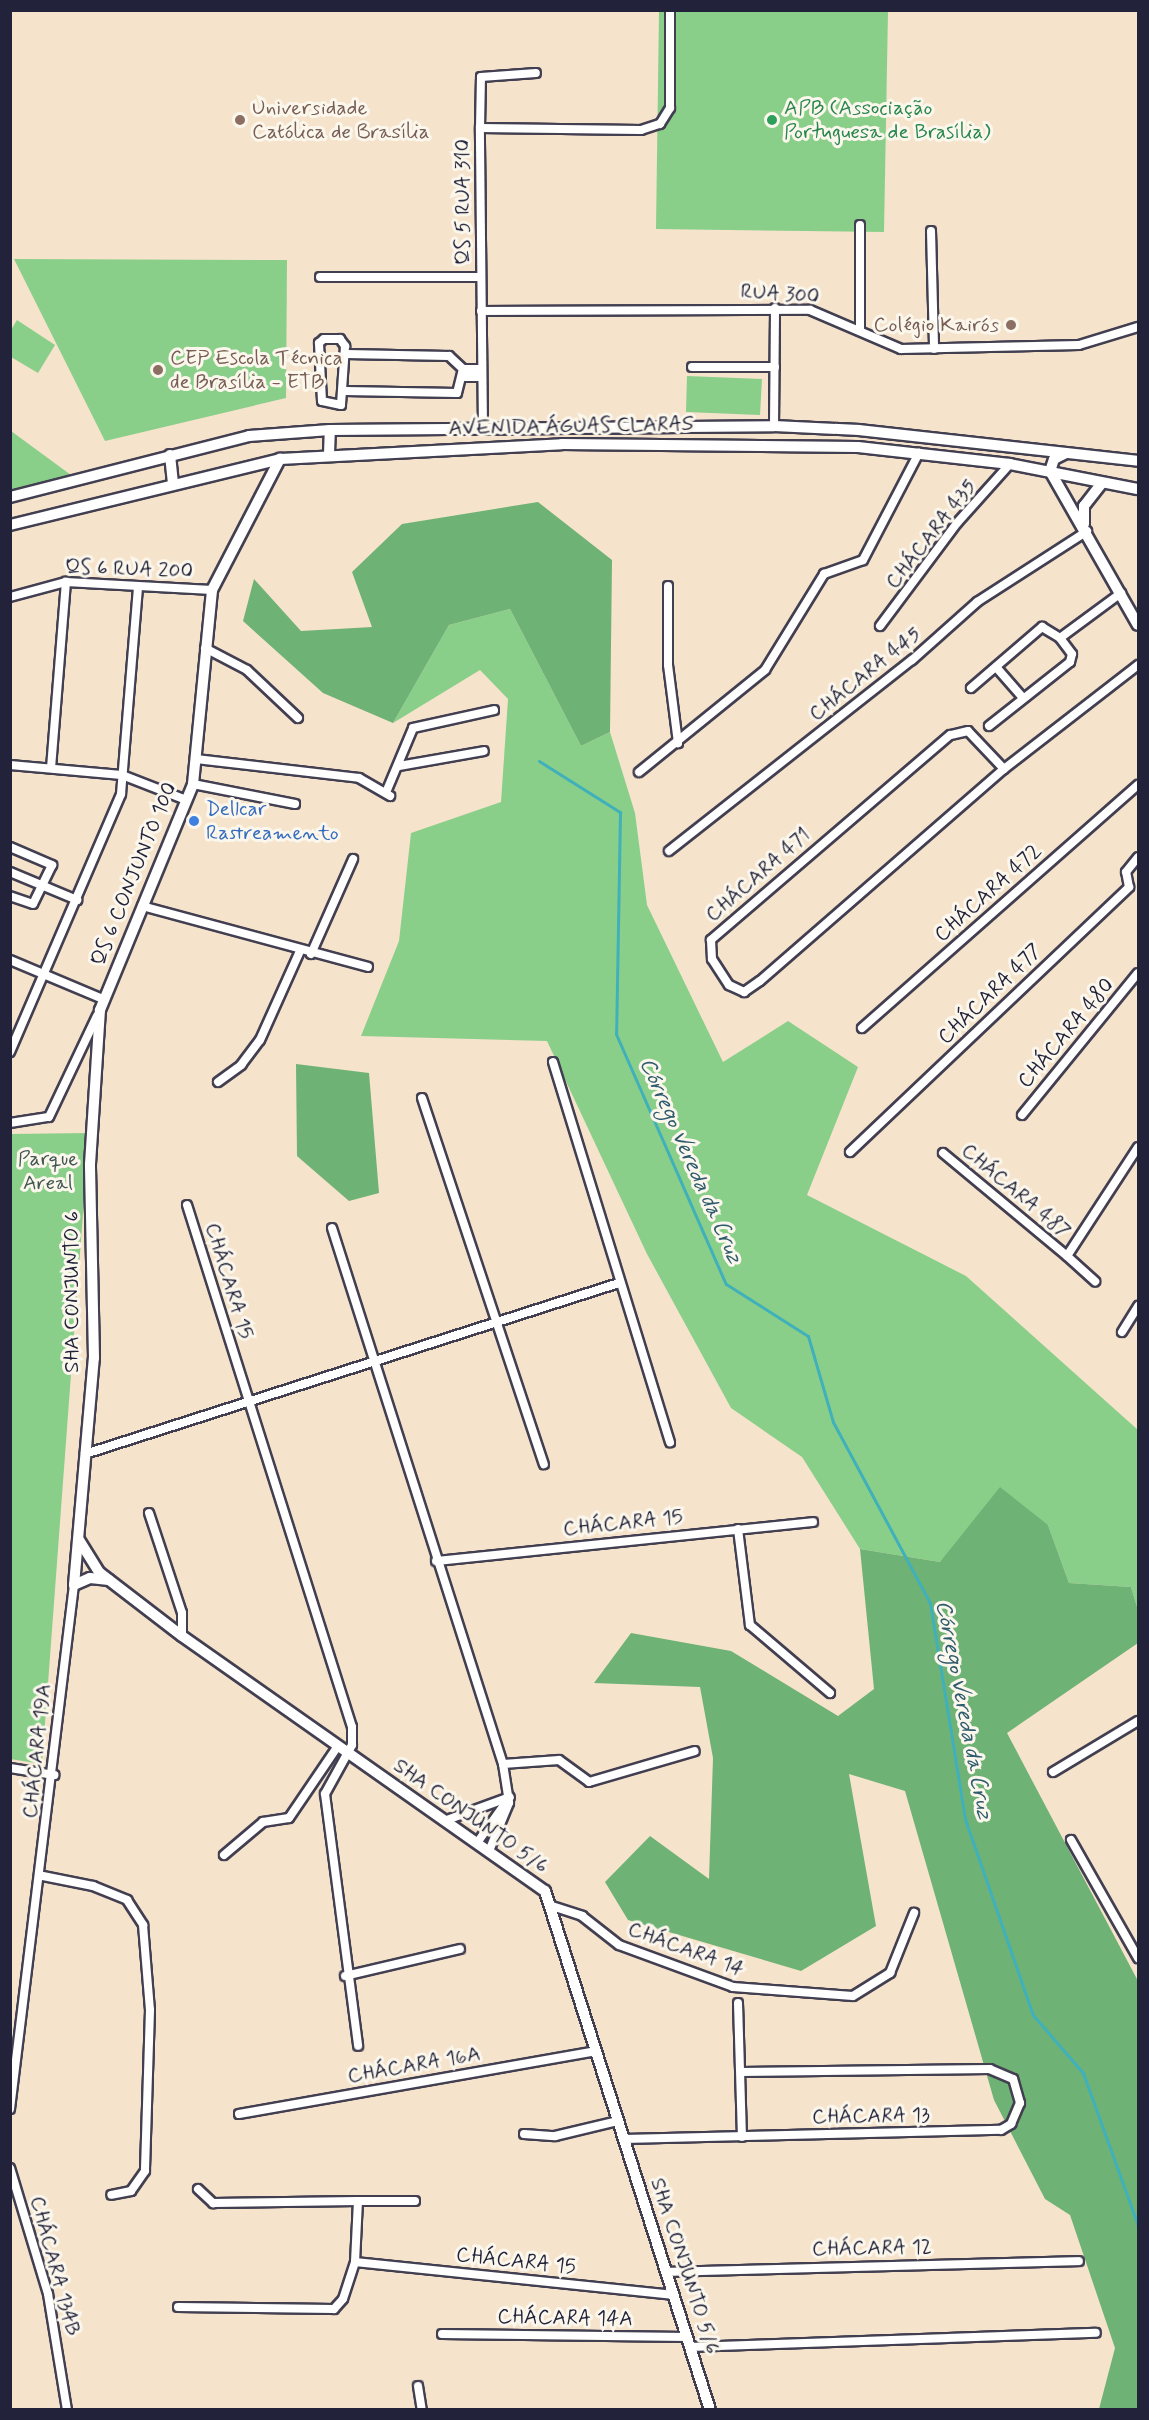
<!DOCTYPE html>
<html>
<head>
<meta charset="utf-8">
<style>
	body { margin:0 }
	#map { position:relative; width:1149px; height:2420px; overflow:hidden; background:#f6e3cc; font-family:Mynerve,sans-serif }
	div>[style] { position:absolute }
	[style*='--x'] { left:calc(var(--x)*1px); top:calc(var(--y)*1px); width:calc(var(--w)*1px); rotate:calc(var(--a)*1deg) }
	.green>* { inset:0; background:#8acf89 }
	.forest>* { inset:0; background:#6fb275 }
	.stream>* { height:3px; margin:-1.5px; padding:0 1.5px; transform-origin:1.5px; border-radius:1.5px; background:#40b0ba }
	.roads { filter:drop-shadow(2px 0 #423f51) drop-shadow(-2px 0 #423f51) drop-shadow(0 2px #423f51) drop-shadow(0 -2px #423f51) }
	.street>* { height:8px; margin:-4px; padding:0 4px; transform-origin:4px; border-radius:4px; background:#fff }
	.secondary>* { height:10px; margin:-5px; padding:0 5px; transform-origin:5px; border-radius:5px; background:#fff }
	.dots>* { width:16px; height:16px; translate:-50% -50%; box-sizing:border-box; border:3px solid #fbf7ec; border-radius:50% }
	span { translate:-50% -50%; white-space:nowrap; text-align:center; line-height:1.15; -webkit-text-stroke:6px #fbf7ec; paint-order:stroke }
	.education-label { font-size:21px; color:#785e54 }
	.left { translate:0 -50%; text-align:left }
	.right { translate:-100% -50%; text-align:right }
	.leisure-label { font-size:21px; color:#27864d }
	.street-label { font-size:21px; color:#22223b }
	.shop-label { font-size:21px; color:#366cbe }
	.park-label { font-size:21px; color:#415652 }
	.water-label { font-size:22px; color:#2e5b6e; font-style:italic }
	.frame { position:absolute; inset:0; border:12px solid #22223b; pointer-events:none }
</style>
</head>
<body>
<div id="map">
	<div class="green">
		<i style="clip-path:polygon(659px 11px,888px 11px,884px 232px,656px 229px)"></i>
		<i style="clip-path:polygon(14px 259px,287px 260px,286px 398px,105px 441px)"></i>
		<i style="clip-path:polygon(17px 320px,55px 345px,38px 373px,11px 357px,11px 330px)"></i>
		<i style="clip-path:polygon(687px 376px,762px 379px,760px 415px,686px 412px)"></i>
		<i style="clip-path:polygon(10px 431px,11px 431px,71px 475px,11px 491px)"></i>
		<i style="clip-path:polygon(510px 609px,581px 746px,610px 732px,635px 813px,647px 905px,723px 1062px,788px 1021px,858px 1067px,807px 1195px,966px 1276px,1138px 1430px,1138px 1610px,1131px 1587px,1069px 1583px,1048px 1525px,940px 1562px,860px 1549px,802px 1457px,731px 1408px,647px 1254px,547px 1041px,361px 1036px,399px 941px,411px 833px,501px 802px,508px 699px,480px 670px,393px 723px,449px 625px)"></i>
		<i style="clip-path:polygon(89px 1133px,42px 1764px,10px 1759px,10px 1134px)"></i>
	</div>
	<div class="forest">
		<i style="clip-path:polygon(538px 502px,612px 560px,610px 732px,581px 746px,510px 609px,449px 625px,393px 723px,323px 693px,243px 621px,254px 579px,301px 631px,372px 627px,352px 572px,402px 524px)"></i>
		<i style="clip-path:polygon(296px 1064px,369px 1073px,379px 1193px,349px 1201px,297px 1156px)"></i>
		<i style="clip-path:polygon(1000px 1487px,1048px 1525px,1069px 1583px,1131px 1587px,1138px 1610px,1138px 1643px,1007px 1733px,1138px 1981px,1138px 2409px,1099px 2409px,1115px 2348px,1070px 2215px,1045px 2199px,994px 2100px,905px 1791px,849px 1774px,876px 1926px,801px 1971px,628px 1920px,605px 1882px,650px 1836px,709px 1879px,713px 1758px,700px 1687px,594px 1683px,631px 1633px,731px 1651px,838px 1716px,874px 1689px,860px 1549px,940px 1562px)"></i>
	</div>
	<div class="stream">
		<i style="--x:539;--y:761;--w:96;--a:32.2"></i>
		<i style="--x:620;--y:812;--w:222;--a:91"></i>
		<i style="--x:616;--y:1034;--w:273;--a:66.3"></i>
		<i style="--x:726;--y:1284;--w:97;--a:32.4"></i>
		<i style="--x:808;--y:1336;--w:90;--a:73.8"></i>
		<i style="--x:833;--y:1422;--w:205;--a:61.8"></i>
		<i style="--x:930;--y:1603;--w:219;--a:80.8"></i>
		<i style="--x:965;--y:1819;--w:207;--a:70.9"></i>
		<i style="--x:1033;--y:2015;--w:77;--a:49.2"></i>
		<i style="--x:1083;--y:2073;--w:163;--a:70.2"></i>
	</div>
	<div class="roads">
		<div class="street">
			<i style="--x:480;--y:128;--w:51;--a:-88.9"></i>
			<i style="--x:481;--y:77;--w:55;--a:-4.2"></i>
			<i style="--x:931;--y:231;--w:118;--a:88.5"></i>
			<i style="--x:320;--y:277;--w:161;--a:0"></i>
			<i style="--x:481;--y:311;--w:329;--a:-0.2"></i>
			<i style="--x:810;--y:310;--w:99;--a:23.2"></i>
			<i style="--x:901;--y:349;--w:178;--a:-1.3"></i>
			<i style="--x:1079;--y:345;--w:62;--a:-17"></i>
			<i style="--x:860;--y:331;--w:106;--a:-90"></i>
			<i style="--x:324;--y:339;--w:16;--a:0"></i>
			<i style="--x:340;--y:339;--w:9;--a:54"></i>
			<i style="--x:345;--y:346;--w:59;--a:93.9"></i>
			<i style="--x:341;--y:405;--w:19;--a:-168"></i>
			<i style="--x:322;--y:401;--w:58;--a:-93"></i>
			<i style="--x:319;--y:343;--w:6;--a:-39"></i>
			<i style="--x:692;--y:367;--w:83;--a:0"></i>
			<i style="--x:463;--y:369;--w:18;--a:0"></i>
			<i style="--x:463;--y:377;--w:19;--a:0"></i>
			<i style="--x:345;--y:391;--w:112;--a:1"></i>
			<i style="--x:457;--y:393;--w:25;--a:-76"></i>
			<i style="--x:463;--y:369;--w:19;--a:-137"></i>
			<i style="--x:449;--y:356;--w:103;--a:-178.9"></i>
			<i style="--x:774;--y:426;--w:118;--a:-89.5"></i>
			<i style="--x:483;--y:429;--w:301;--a:-90.6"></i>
			<i style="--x:480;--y:128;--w:161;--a:0.7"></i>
			<i style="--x:641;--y:130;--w:20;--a:-18"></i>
			<i style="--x:660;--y:124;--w:19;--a:-58"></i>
			<i style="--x:670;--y:108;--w:98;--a:-90"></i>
			<i style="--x:668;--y:586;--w:79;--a:90"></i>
			<i style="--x:668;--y:665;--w:79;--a:82.7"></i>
			<i style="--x:10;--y:597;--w:58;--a:-15"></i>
			<i style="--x:66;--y:582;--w:146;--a:3.1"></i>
			<i style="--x:880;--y:626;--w:129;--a:-53.2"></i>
			<i style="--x:957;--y:523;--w:79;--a:-48.1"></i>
			<i style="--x:205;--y:648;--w:47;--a:27.6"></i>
			<i style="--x:247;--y:670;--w:70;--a:43.3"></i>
			<i style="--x:996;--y:667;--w:41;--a:48.9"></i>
			<i style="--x:971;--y:688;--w:94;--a:-40.7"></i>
			<i style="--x:1042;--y:627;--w:21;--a:31"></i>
			<i style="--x:989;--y:726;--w:103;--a:-38.3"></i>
			<i style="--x:1070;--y:662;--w:8;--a:-76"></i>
			<i style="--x:1072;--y:654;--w:20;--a:-127"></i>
			<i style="--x:1060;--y:638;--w:76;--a:-36.4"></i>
			<i style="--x:196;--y:759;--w:164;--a:6.6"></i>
			<i style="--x:359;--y:778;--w:36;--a:30"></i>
			<i style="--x:10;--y:765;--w:112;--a:5.1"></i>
			<i style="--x:122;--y:775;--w:69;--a:21.3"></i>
			<i style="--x:399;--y:766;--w:86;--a:-10"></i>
			<i style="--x:51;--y:768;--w:187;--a:-85.4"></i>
			<i style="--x:1004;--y:769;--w:52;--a:-133.5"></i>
			<i style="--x:968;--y:731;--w:18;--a:167"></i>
			<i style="--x:950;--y:735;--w:315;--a:139.4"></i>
			<i style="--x:711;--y:940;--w:19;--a:87"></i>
			<i style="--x:712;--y:959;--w:31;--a:57"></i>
			<i style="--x:729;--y:985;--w:17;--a:25"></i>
			<i style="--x:744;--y:992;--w:19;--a:-35"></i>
			<i style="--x:760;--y:981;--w:323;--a:-41"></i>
			<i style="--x:1004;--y:769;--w:170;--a:-37.8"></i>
			<i style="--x:639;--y:772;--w:162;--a:-39"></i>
			<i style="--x:765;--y:670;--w:113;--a:-58.4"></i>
			<i style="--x:824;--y:574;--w:41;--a:-19.7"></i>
			<i style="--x:863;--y:560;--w:121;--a:-62.4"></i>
			<i style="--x:193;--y:784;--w:104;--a:11.1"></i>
			<i style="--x:387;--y:790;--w:67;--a:-67.2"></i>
			<i style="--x:413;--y:728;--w:83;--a:-12.5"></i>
			<i style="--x:10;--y:847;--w:46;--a:23.2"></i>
			<i style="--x:52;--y:865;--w:43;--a:116"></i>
			<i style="--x:33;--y:904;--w:24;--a:-161"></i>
			<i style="--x:669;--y:851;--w:309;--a:-38.2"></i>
			<i style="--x:912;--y:660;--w:87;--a:-41.7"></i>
			<i style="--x:977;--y:602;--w:131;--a:-32.8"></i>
			<i style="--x:10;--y:872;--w:73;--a:22.7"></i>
			<i style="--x:142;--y:906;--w:234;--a:15.1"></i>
			<i style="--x:311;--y:954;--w:104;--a:-66.1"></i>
			<i style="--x:10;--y:960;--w:101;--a:22.8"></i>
			<i style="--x:862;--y:1028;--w:368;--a:-41.4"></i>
			<i style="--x:10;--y:1052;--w:281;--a:-66.7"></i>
			<i style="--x:121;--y:794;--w:207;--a:-85.3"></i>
			<i style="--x:553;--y:1062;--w:398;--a:72.9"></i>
			<i style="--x:218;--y:1082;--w:29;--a:-36"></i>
			<i style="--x:241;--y:1065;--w:31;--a:-53"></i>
			<i style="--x:260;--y:1040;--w:98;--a:-65.8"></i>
			<i style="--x:422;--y:1098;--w:386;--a:71.6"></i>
			<i style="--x:1022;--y:1115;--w:183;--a:-50.8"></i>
			<i style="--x:10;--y:1123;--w:39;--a:-9"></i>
			<i style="--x:49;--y:1117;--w:112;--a:-64.6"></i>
			<i style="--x:850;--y:1152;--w:385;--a:-43.5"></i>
			<i style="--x:1129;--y:887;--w:15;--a:-101"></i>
			<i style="--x:1126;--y:872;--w:19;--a:-51"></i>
			<i style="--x:943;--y:1153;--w:161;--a:39.7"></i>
			<i style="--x:1067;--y:1256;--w:130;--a:-56.9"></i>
			<i style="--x:187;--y:1205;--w:547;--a:72.46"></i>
			<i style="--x:352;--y:1727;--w:18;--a:90"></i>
			<i style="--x:352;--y:1745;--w:56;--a:118.9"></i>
			<i style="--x:325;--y:1794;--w:254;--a:82.5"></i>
			<i style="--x:332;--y:1228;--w:563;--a:72.31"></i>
			<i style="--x:503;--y:1764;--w:39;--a:81"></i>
			<i style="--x:509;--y:1803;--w:52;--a:112.6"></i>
			<i style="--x:1067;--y:1256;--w:38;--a:42"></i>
			<i style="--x:1122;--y:1332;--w:31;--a:-58"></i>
			<i style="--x:85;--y:1454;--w:561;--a:-17.76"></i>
			<i style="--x:149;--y:1513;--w:105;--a:71.7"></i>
			<i style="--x:182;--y:1613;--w:23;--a:90"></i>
			<i style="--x:738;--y:1529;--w:97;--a:82.9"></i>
			<i style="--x:750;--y:1625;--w:105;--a:40.4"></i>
			<i style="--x:436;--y:1561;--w:379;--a:-5.9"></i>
			<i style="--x:503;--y:1764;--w:56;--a:-4.1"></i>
			<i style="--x:559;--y:1760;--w:37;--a:36"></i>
			<i style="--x:589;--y:1782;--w:110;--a:-16.3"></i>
			<i style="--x:10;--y:1768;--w:45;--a:9"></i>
			<i style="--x:1053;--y:1772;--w:99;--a:-31"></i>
			<i style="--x:444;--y:1821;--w:70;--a:-20"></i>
			<i style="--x:1071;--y:1840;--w:136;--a:60.4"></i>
			<i style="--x:477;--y:1843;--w:52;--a:-54.5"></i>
			<i style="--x:224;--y:1855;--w:51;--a:-40.2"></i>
			<i style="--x:263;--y:1822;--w:26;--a:-9"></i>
			<i style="--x:289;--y:1818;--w:87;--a:-55.8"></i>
			<i style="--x:43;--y:1876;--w:51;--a:11.3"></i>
			<i style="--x:93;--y:1886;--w:37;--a:22"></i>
			<i style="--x:127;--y:1900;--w:30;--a:57"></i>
			<i style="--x:143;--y:1925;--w:85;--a:85.3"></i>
			<i style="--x:150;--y:2010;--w:161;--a:91.8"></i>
			<i style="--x:145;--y:2171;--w:24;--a:125"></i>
			<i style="--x:131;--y:2191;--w:20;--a:169"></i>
			<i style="--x:552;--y:1906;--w:32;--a:18"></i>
			<i style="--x:582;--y:1916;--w:47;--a:38.1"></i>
			<i style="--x:619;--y:1945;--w:121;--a:20.2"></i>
			<i style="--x:733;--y:1987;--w:120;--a:4.3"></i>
			<i style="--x:853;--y:1996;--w:44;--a:-31.9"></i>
			<i style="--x:890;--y:1973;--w:65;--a:-68.2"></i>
			<i style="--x:345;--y:1976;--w:118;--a:-13.2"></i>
			<i style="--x:738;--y:2003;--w:134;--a:88.3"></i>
			<i style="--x:10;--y:2109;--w:528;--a:-83.04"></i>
			<i style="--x:239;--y:2114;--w:363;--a:-10"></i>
			<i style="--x:524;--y:2134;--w:31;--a:4"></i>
			<i style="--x:555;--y:2136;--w:65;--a:-13.4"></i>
			<i style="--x:624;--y:2139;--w:377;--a:-1.4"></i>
			<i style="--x:1001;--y:2130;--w:12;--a:-31"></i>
			<i style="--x:1011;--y:2124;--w:23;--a:-67"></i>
			<i style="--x:1020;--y:2103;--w:25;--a:-106"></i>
			<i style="--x:1013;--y:2079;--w:25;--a:-157"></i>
			<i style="--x:990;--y:2069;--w:249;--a:179.3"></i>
			<i style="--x:10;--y:2168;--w:132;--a:73.2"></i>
			<i style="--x:48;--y:2294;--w:118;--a:80.7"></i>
			<i style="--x:198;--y:2189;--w:21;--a:43"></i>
			<i style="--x:213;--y:2203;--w:145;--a:-0.8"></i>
			<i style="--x:355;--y:2262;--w:61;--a:-87.2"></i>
			<i style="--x:358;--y:2201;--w:57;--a:0"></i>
			<i style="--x:667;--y:2272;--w:412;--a:-1.5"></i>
			<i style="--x:178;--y:2307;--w:156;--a:0.7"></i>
			<i style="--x:334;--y:2309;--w:13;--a:-48"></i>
			<i style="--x:343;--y:2299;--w:39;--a:-72"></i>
			<i style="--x:355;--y:2262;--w:321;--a:5.9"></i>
			<i style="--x:442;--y:2334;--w:245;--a:0.7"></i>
			<i style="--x:690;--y:2347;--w:406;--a:-2"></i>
			<i style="--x:418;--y:2386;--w:24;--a:81"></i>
		</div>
		<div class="secondary">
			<i style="--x:1066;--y:453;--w:13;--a:153"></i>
			<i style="--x:1054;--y:459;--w:13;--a:108"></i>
			<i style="--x:1050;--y:471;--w:177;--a:60.3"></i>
			<i style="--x:329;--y:454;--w:24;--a:-88"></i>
			<i style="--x:170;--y:455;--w:27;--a:84"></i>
			<i style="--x:10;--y:497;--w:247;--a:-14.3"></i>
			<i style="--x:249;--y:436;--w:81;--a:-4.2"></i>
			<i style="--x:330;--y:430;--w:444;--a:-0.5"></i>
			<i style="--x:774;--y:426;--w:85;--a:2.7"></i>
			<i style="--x:859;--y:430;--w:281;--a:6.3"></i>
			<i style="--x:1084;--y:524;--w:18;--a:-90"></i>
			<i style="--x:1084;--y:506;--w:29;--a:-52"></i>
			<i style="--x:10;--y:525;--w:278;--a:-13.7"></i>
			<i style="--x:280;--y:459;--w:282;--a:-3"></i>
			<i style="--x:562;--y:444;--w:296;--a:0.6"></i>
			<i style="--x:858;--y:447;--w:153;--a:6.4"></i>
			<i style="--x:1010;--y:464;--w:130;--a:11.1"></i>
			<i style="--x:79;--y:1540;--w:39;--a:58"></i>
			<i style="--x:100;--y:1573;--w:103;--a:37.5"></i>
			<i style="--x:182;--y:1636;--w:444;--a:35.1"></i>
			<i style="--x:545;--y:1891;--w:545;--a:72.36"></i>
			<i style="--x:74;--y:1585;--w:228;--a:-85"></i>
			<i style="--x:94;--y:1358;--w:194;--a:-91.2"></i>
			<i style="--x:90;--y:1164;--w:154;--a:-86.3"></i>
			<i style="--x:100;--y:1010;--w:244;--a:-67.6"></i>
			<i style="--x:193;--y:784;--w:195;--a:-84.4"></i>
			<i style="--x:212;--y:590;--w:148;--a:-62.6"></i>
			<i style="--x:74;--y:1585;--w:17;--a:-24"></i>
			<i style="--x:90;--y:1578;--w:19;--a:6"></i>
		</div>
	</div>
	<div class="dots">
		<i style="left:240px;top:120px;background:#8d6e63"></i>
		<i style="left:772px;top:120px;background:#2e9e5b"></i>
		<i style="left:1011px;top:325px;background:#8d6e63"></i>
		<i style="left:158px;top:370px;background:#8d6e63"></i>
		<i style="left:194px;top:821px;background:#3f7fe0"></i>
	</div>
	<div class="education-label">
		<span class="left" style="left:252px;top:120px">Universidade<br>Católica de Brasília</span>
		<span class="right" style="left:999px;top:325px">Colégio Kairós</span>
		<span class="left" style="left:170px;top:370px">CEP Escola Técnica<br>de Brasília - ETB</span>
	</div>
	<div class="leisure-label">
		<span class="left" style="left:784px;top:120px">APB (Associação<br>Portuguesa de Brasília)</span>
	</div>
	<div class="street-label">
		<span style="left:463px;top:202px;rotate:-90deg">QS 5 RUA 310</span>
		<span style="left:780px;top:294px;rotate:4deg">RUA 300</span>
		<span style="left:571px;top:426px;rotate:-1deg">AVENIDA ÁGUAS CLARAS</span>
		<span style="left:931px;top:534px;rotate:-52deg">CHÁCARA 435</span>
		<span style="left:129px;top:569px;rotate:2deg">QS 6 RUA 200</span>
		<span style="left:865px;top:674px;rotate:-39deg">CHÁCARA 445</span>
		<span style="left:134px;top:874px;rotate:-68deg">QS 6 CONJUNTO 100</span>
		<span style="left:758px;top:875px;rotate:-41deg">CHÁCARA 471</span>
		<span style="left:988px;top:893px;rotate:-42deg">CHÁCARA 472</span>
		<span style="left:990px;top:994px;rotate:-44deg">CHÁCARA 477</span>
		<span style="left:1066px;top:1033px;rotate:-50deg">CHÁCARA 480</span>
		<span style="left:1016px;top:1191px;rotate:40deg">CHÁCARA 487</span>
		<span style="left:229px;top:1281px;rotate:73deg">CHÁCARA 15</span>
		<span style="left:72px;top:1292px;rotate:-90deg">SHA CONJUNTO 6</span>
		<span style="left:623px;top:1523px;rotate:-6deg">CHÁCARA 15</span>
		<span style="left:37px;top:1751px;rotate:-84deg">CHÁCARA 19A</span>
		<span style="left:471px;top:1816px;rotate:35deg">SHA CONJUNTO 5/6</span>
		<span style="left:686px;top:1949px;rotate:20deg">CHÁCARA 14</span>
		<span style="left:414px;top:2065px;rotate:-10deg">CHÁCARA 16A</span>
		<span style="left:871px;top:2116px;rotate:-1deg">CHÁCARA 13</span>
		<span style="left:872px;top:2248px;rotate:-1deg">CHÁCARA 12</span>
		<span style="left:516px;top:2261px;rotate:6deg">CHÁCARA 15</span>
		<span style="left:55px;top:2266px;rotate:75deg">CHÁCARA 134B</span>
		<span style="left:685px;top:2266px;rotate:72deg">SHA CONJUNTO 5/6</span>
		<span style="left:565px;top:2318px;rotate:1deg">CHÁCARA 14A</span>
	</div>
	<div class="shop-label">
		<span class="left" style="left:206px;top:821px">Dellcar<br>Rastreamento</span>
	</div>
	<div class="park-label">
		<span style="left:48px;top:1171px">Parque<br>Areal</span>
	</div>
	<div class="water-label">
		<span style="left:690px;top:1161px;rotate:66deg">Córrego Vereda da Cruz</span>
		<span style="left:963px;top:1710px;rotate:79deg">Córrego Vereda da Cruz</span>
	</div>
	<div class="frame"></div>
</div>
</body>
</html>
